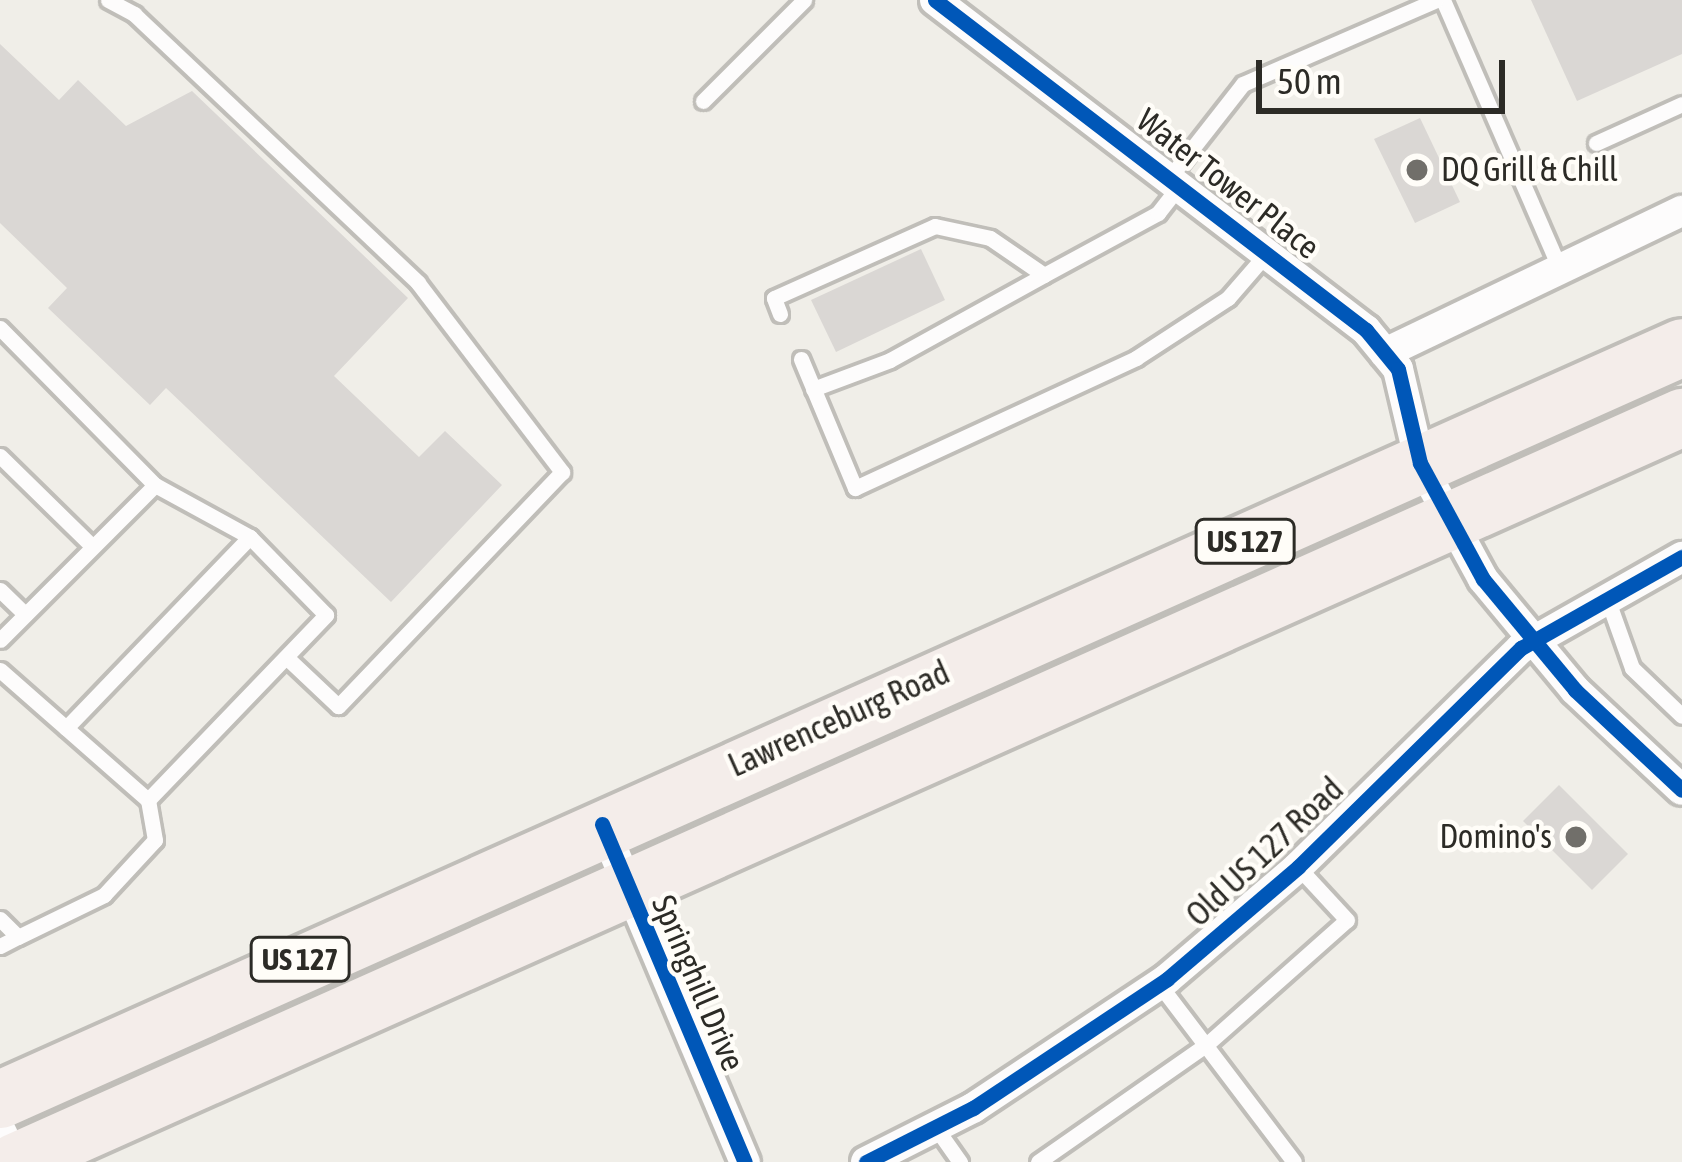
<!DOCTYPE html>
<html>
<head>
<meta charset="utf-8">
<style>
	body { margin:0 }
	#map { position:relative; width:1682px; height:1162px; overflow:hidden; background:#f0eee8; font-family:"Asap Condensed",sans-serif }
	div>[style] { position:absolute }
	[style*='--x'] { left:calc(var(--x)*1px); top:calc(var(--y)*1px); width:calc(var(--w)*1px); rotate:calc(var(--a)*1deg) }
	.building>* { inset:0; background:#dad7d4 }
	.roads { filter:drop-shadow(3px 0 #c0beb9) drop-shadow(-3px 0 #c0beb9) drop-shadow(0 3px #c0beb9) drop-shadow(0 -3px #c0beb9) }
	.lane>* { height:15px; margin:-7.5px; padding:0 7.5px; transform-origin:7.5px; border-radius:7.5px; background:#fdfcfc }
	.street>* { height:30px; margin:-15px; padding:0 15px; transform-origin:15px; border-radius:15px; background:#fdfcfc }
	.highway>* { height:57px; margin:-28.5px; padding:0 28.5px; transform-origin:28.5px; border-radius:28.5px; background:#f4edea }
	.cycleway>* { height:15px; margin:-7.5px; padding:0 7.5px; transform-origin:7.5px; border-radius:7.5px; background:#0057b8 }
	.dots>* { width:33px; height:33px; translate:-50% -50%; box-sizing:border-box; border:6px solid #fffdf8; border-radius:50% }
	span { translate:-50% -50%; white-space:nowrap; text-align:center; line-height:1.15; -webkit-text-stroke:9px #fffdf8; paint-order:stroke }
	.shield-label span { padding:3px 9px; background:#fffdf8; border:3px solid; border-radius:9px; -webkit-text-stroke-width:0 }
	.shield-label { font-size:30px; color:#2c2b26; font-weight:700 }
	.poi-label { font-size:33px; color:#2c2b26 }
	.left { translate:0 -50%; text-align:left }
	.right { translate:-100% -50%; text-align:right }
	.street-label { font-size:33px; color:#2c2b26 }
	.scale { position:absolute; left:1256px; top:60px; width:249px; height:54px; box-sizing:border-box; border:6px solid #2c2b26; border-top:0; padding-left:15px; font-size:36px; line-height:42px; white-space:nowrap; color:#2c2b26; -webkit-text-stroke:9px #fffdf8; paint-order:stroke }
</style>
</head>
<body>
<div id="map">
	<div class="building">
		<i style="clip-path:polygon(1531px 0,1682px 0,1682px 54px,1577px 101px)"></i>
		<i style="clip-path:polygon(0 44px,59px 100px,78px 80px,126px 126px,192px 91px,408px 298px,334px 376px,419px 457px,445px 431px,502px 485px,391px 602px,166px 388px,150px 405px,48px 308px,67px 288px,0 223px)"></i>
		<i style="clip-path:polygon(1420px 118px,1460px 202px,1415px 223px,1374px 139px)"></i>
		<i style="clip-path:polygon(921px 249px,945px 300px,836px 352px,811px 300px)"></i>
		<i style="clip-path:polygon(1559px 785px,1628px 854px,1592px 890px,1523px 821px)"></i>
	</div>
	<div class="roads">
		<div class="lane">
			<i style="--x:108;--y:0;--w:30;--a:28"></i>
			<i style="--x:134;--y:14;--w:391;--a:43.4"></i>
			<i style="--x:418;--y:283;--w:238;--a:52.7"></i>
			<i style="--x:562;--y:472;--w:324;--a:133.7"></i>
			<i style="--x:338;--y:706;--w:71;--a:-136.7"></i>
			<i style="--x:1443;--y:0;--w:291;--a:66.5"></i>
			<i style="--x:703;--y:101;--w:143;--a:-45"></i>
			<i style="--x:1596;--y:143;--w:94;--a:-24.4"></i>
			<i style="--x:1170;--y:177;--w:118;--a:-51.9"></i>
			<i style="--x:1243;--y:84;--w:210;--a:-23.5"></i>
			<i style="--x:780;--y:314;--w:17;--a:-111"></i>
			<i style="--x:774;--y:298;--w:176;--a:-24.1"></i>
			<i style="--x:935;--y:226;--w:56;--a:12.3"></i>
			<i style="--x:990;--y:238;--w:65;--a:34.4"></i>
			<i style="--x:1044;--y:275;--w:130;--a:-28.5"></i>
			<i style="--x:1158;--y:213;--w:36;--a:-52"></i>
			<i style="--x:0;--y:328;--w:221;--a:45.4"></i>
			<i style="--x:155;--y:485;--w:219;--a:135"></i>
			<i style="--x:801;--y:359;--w:140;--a:67.3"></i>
			<i style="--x:855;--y:488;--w:310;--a:-24.8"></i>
			<i style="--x:1136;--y:358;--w:110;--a:-33.1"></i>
			<i style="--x:1228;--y:298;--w:60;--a:-49.1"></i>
			<i style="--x:813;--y:389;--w:82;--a:-20.6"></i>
			<i style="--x:890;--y:360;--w:176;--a:-28.9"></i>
			<i style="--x:0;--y:456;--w:129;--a:44.4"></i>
			<i style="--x:0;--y:590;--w:35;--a:44"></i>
			<i style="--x:1607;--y:598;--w:74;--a:70.3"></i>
			<i style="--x:1632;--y:668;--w:69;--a:43.8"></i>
			<i style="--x:0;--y:670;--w:197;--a:41.3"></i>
			<i style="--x:66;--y:728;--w:265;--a:-46.1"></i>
			<i style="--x:0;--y:919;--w:25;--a:45"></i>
			<i style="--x:18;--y:937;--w:96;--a:-26"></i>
			<i style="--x:104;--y:895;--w:75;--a:-47.2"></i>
			<i style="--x:155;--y:840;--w:41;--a:-99.9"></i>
			<i style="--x:148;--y:800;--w:257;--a:-46.1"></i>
			<i style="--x:326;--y:615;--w:109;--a:-134.3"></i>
			<i style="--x:250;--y:537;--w:108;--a:-151.3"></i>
			<i style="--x:0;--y:946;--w:20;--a:-27"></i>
			<i style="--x:1159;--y:984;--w:223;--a:52.8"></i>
			<i style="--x:936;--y:1128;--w:42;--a:54.8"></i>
			<i style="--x:1038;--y:1162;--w:205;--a:-34.9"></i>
			<i style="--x:1206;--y:1045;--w:188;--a:-41.6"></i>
			<i style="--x:1347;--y:920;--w:72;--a:-132.8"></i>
		</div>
		<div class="street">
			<i style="--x:935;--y:0;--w:543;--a:37.44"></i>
			<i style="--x:1366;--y:330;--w:50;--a:50.6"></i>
			<i style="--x:1398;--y:369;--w:97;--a:76.8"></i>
			<i style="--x:1420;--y:463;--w:132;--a:61.5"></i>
			<i style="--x:1483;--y:579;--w:144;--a:50.3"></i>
			<i style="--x:1575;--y:690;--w:146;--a:43.1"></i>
			<i style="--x:1385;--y:353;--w:329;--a:-25.6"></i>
			<i style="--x:602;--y:824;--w:367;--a:67.1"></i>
			<i style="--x:0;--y:1129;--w:37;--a:64"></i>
			<i style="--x:866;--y:1162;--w:120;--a:-26.8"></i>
			<i style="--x:973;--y:1108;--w:233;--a:-33.6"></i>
			<i style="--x:1167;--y:979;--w:172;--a:-40.5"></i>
			<i style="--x:1298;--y:867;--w:313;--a:-44.5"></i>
			<i style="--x:1521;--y:648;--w:185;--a:-29.5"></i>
		</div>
		<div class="highway">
			<i style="--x:0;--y:1099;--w:1842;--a:-24.09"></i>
			<i style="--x:14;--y:1162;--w:1827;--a:-24.07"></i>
		</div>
	</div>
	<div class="cycleway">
		<i style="--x:935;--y:0;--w:543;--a:37.44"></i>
		<i style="--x:1366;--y:330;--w:50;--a:50.6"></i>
		<i style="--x:1398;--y:369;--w:97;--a:76.8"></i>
		<i style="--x:1420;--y:463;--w:132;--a:61.5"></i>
		<i style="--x:1483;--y:579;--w:144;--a:50.3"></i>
		<i style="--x:1575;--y:690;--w:146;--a:43.1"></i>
		<i style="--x:602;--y:824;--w:367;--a:67.1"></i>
		<i style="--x:866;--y:1162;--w:120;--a:-26.8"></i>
		<i style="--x:973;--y:1108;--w:233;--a:-33.6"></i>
		<i style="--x:1167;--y:979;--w:172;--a:-40.5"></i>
		<i style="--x:1298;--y:867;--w:313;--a:-44.5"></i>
		<i style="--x:1521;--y:648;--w:185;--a:-29.5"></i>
	</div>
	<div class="dots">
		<i style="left:1417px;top:170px;background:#716f6a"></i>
		<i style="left:1576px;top:837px;background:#716f6a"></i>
	</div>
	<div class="shield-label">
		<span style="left:1245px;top:541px">US 127</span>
		<span style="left:300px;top:959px">US 127</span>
	</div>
	<div class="poi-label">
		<span class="left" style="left:1441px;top:170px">DQ Grill &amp; Chill</span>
		<span class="right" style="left:1552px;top:837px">Domino's</span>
	</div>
	<div class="street-label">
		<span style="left:1228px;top:184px;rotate:38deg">Water Tower Place</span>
		<span style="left:839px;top:719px;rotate:-24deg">Lawrenceburg Road</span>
		<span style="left:1265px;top:852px;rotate:-43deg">Old US 127 Road</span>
		<span style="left:698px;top:983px;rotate:67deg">Springhill Drive</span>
	</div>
	<div class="scale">50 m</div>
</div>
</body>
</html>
